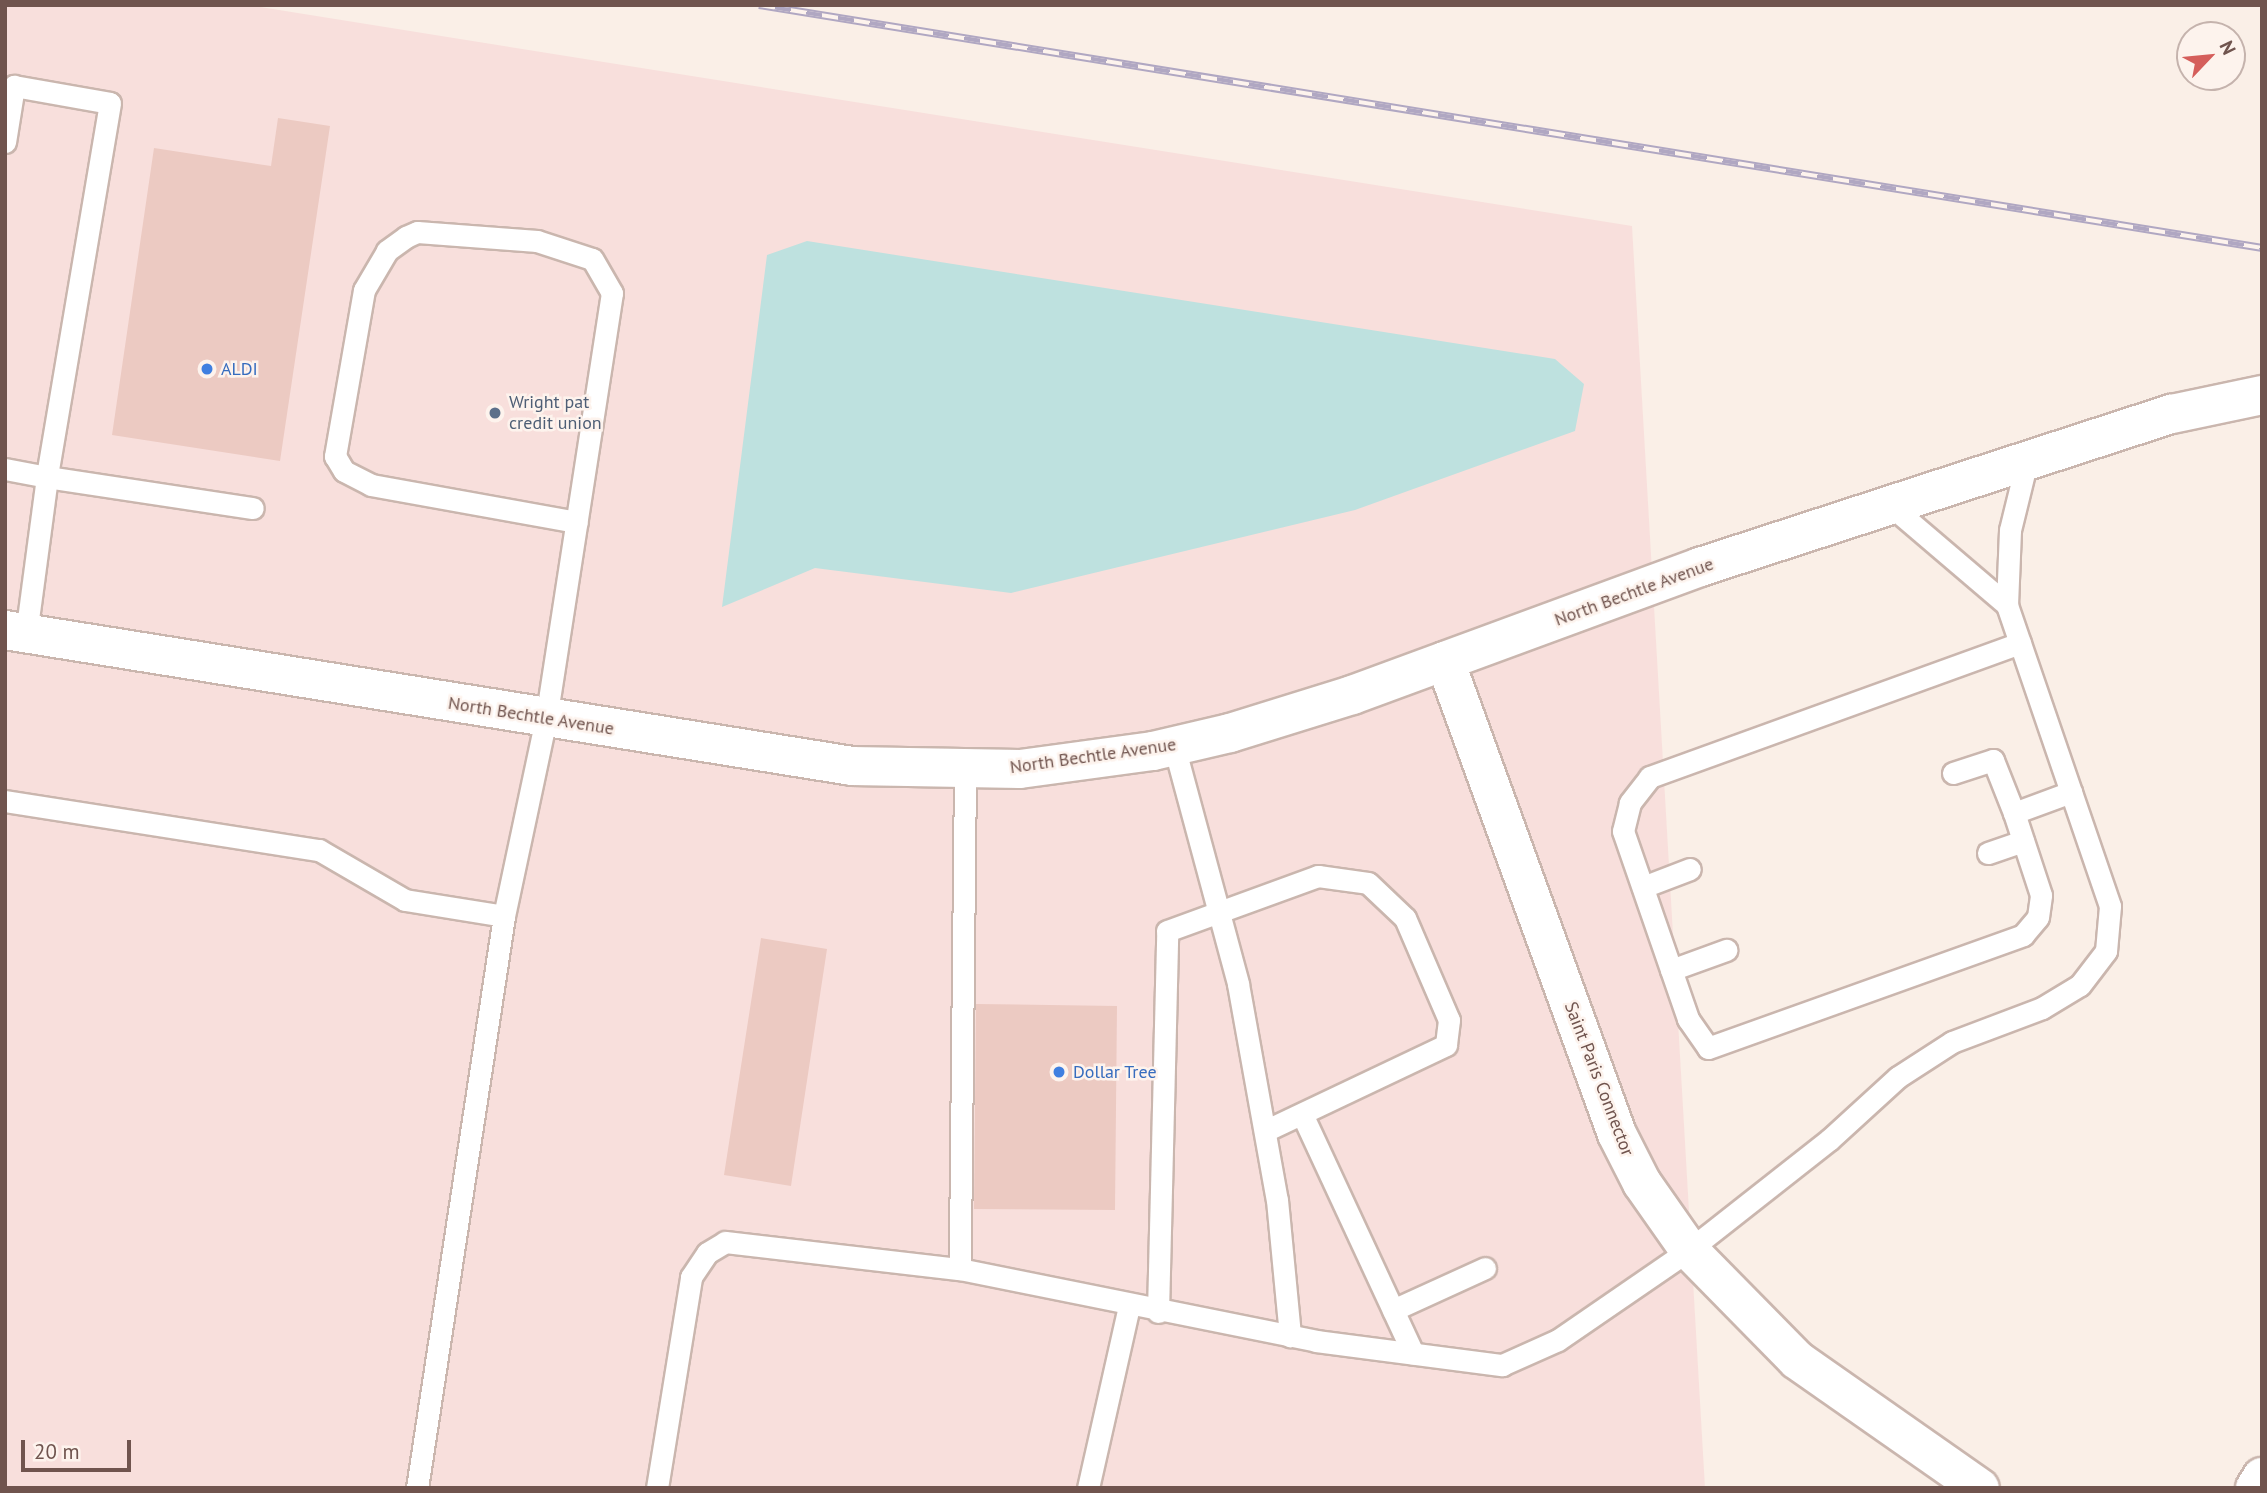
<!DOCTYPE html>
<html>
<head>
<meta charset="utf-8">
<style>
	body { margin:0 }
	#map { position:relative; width:2267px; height:1493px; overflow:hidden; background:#faefe7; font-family:"PT Sans",sans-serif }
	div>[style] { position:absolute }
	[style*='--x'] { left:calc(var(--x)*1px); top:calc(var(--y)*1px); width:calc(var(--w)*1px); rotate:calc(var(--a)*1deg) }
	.commercial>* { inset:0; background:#f8dfdc }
	.water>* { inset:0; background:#bee1df }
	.building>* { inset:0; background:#eccac2 }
	.roads { filter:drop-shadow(2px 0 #cab6ae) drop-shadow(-2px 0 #cab6ae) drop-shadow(0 2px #cab6ae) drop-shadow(0 -2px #cab6ae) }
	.service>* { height:21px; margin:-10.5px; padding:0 10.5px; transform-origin:10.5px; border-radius:10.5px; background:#fff }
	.tertiary>* { height:38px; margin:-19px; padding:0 19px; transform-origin:19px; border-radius:19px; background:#fff }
	.rail>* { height:8px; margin-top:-4px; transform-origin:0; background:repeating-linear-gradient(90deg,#fdf3ed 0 16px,#b0a7c2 0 32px); box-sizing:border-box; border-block:2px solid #b0a7c2 }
	.dots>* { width:19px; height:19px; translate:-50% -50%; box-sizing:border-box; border:4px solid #fdf3ed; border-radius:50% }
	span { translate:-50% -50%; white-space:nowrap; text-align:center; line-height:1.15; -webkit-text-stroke:5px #fdf3ed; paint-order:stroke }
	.shop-label { font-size:18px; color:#366cbe }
	.left { translate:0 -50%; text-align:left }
	.service-label { font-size:18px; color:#4e5e75 }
	.street-label { font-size:18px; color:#70544e }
	.frame { position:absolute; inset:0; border:7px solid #70544e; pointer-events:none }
	.north { position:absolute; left:2176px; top:21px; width:70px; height:70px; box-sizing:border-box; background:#fdf3ed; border:2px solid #c5b3ad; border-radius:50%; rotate:64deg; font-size:19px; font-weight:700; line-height:28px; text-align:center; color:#70544e }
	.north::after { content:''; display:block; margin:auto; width:24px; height:32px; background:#d55e5b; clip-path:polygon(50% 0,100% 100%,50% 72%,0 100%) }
	.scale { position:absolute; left:21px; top:1440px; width:110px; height:32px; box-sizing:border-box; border:4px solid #70544e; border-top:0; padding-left:9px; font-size:21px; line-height:24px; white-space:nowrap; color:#70544e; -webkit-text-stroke:5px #fdf3ed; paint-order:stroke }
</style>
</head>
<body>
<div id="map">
	<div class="commercial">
		<i style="clip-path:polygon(5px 5px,247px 5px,1632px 226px,1705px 1488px,5px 1488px)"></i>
	</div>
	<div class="water">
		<i style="clip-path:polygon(807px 241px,1555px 359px,1584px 384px,1575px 431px,1355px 510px,1011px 593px,815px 568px,722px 607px,767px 255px)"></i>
	</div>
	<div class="building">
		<i style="clip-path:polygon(278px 118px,330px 126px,280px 461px,112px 435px,154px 148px,271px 166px)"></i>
		<i style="clip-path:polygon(761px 938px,827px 949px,791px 1186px,724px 1175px)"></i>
		<i style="clip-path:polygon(976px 1004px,1117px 1006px,1115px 1210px,974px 1209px)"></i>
	</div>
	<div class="roads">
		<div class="service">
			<i style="--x:5;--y:142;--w:57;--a:-80.9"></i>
			<i style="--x:14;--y:86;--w:97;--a:10"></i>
			<i style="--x:110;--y:103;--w:379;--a:99.6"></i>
			<i style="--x:47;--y:477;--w:208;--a:8.6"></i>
			<i style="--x:5;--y:469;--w:43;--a:10.8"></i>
			<i style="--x:47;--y:477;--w:158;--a:97.6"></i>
			<i style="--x:1890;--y:505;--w:154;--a:40.5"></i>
			<i style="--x:2020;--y:643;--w:394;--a:160.1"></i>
			<i style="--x:1650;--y:777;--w:33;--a:128"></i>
			<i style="--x:1630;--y:803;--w:29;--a:104"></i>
			<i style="--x:1623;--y:831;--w:199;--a:70.9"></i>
			<i style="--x:1688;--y:1019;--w:35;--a:55"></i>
			<i style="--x:1708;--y:1048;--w:335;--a:-19.7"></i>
			<i style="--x:2023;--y:935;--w:23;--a:-50"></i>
			<i style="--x:2038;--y:917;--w:22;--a:-82"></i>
			<i style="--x:2041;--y:895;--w:86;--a:-108.2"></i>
			<i style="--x:2014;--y:813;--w:61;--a:-20.2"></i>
			<i style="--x:1174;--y:746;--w:246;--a:74.9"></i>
			<i style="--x:1238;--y:984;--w:219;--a:79.8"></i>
			<i style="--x:1277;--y:1200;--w:137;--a:84.5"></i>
			<i style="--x:965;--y:770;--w:499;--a:90.6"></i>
			<i style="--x:960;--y:1269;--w:363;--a:11.4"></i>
			<i style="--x:1316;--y:1341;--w:188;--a:7.4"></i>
			<i style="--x:1502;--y:1365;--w:61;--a:-24.1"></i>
			<i style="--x:1558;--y:1340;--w:159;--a:-34.5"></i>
			<i style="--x:1689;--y:1250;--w:178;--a:-38.2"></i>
			<i style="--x:1829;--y:1140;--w:93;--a:-42.4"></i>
			<i style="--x:1898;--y:1077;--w:64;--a:-32.9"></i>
			<i style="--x:1952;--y:1042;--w:96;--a:-20.7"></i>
			<i style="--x:2042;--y:1008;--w:44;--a:-31.2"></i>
			<i style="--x:2080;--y:985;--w:43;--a:-52.6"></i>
			<i style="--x:2106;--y:951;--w:45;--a:-84.9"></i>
			<i style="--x:2110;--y:906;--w:318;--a:-108.9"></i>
			<i style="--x:2007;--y:605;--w:75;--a:-87.7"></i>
			<i style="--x:2010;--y:530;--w:71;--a:-76.2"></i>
			<i style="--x:1953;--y:773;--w:42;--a:-18"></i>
			<i style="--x:1993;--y:760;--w:57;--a:68.4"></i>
			<i style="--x:5;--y:801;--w:318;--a:8.9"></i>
			<i style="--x:319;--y:850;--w:99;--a:30.2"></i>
			<i style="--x:405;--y:900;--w:100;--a:9.2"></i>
			<i style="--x:1988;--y:853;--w:37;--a:-19"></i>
			<i style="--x:1643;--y:887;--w:50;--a:-21"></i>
			<i style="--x:1671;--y:970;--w:59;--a:-20"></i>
			<i style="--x:1302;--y:1114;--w:264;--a:65.1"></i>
			<i style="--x:1393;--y:1310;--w:101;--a:-24.5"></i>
			<i style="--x:1158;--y:1312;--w:381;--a:-88.6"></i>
			<i style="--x:1167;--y:931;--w:161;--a:-20"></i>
			<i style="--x:1318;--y:876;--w:50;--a:8"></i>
			<i style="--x:1368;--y:883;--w:51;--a:43.4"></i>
			<i style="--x:1405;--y:918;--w:111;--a:66.7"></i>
			<i style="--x:1449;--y:1020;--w:25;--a:97"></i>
			<i style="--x:1446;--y:1045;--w:200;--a:154.6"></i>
			<i style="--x:417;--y:1488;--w:579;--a:-81.35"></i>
			<i style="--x:504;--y:916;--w:201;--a:-78"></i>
			<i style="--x:546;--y:719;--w:431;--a:-81.2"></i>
			<i style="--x:612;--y:293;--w:39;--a:-120"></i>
			<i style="--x:592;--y:259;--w:58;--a:-161.9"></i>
			<i style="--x:537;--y:241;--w:120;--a:-175.7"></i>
			<i style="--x:417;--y:232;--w:12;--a:156"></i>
			<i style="--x:406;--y:237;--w:24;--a:144"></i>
			<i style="--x:387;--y:251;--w:45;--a:120.5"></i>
			<i style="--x:364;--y:290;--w:169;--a:99.9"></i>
			<i style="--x:335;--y:456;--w:17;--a:59"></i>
			<i style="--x:344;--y:471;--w:30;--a:27"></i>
			<i style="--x:371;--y:485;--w:209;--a:10.2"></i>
			<i style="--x:657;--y:1488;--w:214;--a:-80.8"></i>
			<i style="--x:691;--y:1277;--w:29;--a:-56"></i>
			<i style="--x:707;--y:1253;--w:21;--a:-31"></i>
			<i style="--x:725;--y:1242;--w:237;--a:6.6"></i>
			<i style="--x:1088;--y:1488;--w:187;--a:-77.3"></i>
		</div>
		<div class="tertiary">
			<i style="--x:5;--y:630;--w:858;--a:9.12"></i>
			<i style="--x:852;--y:766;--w:168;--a:1"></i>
			<i style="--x:1020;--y:769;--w:134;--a:-7.7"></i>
			<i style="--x:1153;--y:751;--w:79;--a:-13.2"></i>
			<i style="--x:1230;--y:733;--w:128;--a:-17.3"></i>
			<i style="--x:1352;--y:695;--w:371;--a:-20.2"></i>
			<i style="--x:1700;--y:567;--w:496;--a:-18"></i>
			<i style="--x:2172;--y:414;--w:92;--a:-11.9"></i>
			<i style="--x:1445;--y:661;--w:503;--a:70.02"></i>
			<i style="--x:1617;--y:1134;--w:55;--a:63"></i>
			<i style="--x:1642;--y:1183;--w:82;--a:55"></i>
			<i style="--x:1689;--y:1250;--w:154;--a:45.5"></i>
			<i style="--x:1797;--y:1360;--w:223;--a:35"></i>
			<i style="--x:2255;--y:1488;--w:13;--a:-58"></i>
		</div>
	</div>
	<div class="rail">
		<i style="--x:759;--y:5;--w:1523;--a:9.18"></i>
	</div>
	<div class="dots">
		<i style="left:207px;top:369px;background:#3f7fe0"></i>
		<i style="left:495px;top:413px;background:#5c6f8a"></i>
		<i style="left:1059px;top:1072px;background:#3f7fe0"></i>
	</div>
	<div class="shop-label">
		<span class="left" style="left:221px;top:369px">ALDI</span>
		<span class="left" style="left:1073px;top:1072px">Dollar Tree</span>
	</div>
	<div class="service-label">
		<span class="left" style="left:509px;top:413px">Wright pat<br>credit union</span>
	</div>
	<div class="street-label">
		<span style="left:1634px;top:592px;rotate:-20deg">North Bechtle Avenue</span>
		<span style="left:531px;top:716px;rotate:9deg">North Bechtle Avenue</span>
		<span style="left:1093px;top:756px;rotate:-8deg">North Bechtle Avenue</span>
		<span style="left:1599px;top:1079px;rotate:69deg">Saint Paris Connector</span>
	</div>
	<div class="frame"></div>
	<div class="north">N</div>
	<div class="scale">20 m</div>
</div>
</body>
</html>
